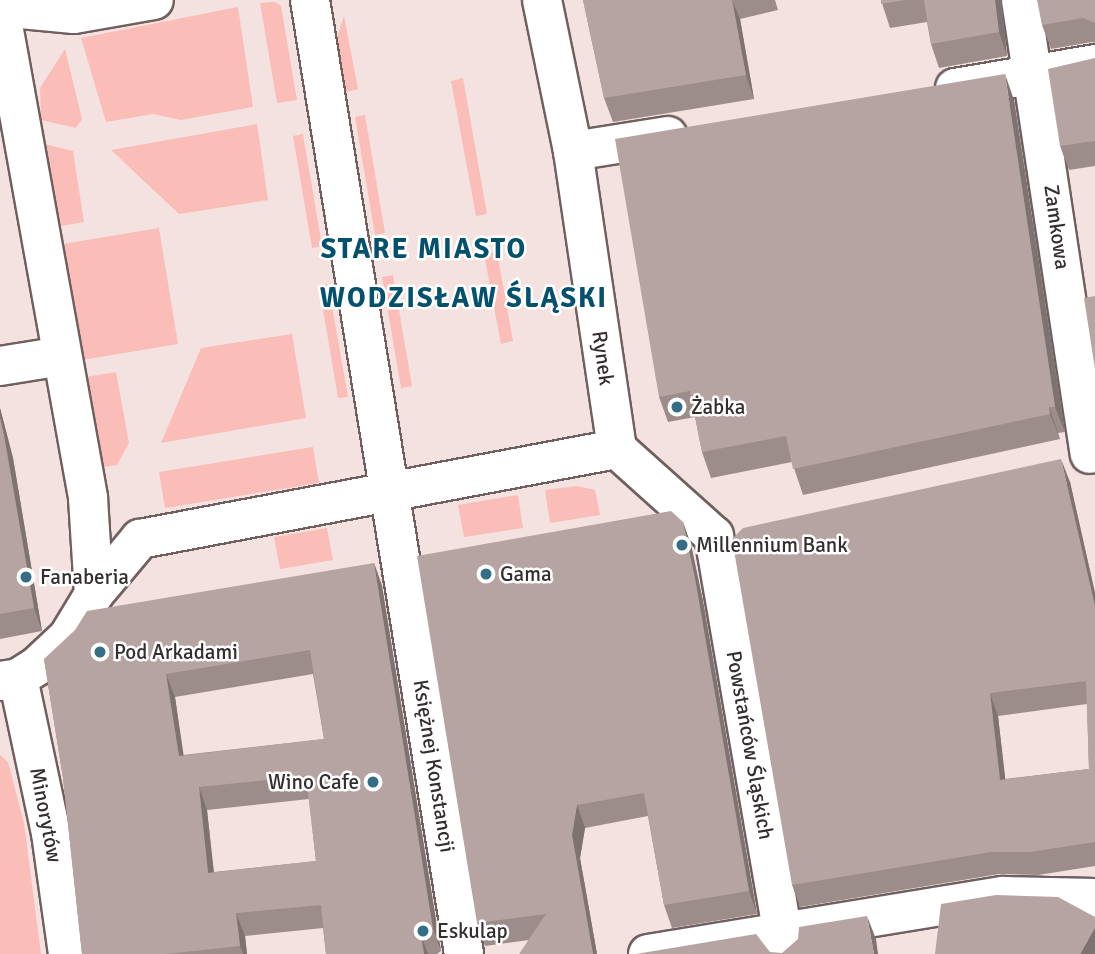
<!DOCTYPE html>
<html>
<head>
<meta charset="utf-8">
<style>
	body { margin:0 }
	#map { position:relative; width:1095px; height:954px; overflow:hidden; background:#f4e2e0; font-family:Signika,sans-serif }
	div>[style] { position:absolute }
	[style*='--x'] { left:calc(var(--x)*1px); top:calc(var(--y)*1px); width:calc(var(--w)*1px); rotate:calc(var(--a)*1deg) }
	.green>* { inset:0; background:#fabdb7 }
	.roads { filter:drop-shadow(2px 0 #6f605f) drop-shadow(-2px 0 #6f605f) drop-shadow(0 2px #6f605f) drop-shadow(0 -2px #6f605f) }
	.minor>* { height:38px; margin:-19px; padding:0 19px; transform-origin:19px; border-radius:19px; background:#fff }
	.wall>* { inset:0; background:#9c8d8b }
	.shaded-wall>* { inset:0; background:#7f7371 }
	.building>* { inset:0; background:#b5a4a2 }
	.dots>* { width:19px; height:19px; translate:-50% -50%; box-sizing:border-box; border:4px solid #fff; border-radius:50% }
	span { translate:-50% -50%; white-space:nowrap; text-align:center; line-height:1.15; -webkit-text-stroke:5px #fff; paint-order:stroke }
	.street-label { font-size:21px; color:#352e2e }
	.poi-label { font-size:21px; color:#352e2e }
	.left { translate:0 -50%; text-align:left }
	.right { translate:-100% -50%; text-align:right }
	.district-label { font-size:28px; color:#03516d; font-weight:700; letter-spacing:2px }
</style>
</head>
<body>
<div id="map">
	<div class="green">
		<i style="clip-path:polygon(275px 2px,281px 6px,297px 100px,277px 103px,260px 3px)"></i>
		<i style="clip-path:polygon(238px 7px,253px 107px,181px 120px,153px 114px,106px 122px,81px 38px)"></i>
		<i style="clip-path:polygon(344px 16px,358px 89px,346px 92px,336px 40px)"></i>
		<i style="clip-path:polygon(65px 49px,82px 119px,76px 128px,41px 120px,40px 88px)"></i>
		<i style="clip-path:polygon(463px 78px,487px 214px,476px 216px,451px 81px)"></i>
		<i style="clip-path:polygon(365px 115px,385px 233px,375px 235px,355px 117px)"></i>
		<i style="clip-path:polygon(257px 124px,268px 200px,179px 214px,111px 150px)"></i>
		<i style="clip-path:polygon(303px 134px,322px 246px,312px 248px,293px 136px)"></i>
		<i style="clip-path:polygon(45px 144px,73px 151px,84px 222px,61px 226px)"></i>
		<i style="clip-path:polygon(159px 228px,178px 344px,82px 360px,63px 244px)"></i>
		<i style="clip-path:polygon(497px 252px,513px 341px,501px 344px,484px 254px)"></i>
		<i style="clip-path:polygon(393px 275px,412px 386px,401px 388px,382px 277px)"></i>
		<i style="clip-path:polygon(328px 284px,348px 397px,338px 398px,319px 286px)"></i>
		<i style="clip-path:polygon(292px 334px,306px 418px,161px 443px,201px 348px)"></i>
		<i style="clip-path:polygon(116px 372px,129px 443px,117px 465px,103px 467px,86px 377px)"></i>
		<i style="clip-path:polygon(313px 447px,319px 483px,165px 508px,159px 472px)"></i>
		<i style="clip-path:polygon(577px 486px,595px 490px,600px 515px,550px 523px,545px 490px)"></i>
		<i style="clip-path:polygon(518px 495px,523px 528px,464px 537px,458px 505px)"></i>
		<i style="clip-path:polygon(327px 528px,333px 560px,280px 569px,274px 537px)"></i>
		<i style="clip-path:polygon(0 755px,8px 762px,24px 823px,41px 954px,0 954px)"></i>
	</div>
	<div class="roads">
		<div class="minor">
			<i style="--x:310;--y:0;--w:966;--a:80.83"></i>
			<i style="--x:542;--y:0;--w:154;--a:78.4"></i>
			<i style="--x:573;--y:151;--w:301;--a:81.6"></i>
			<i style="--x:1021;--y:0;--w:459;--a:81.4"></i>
			<i style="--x:0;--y:7;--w:74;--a:5.4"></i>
			<i style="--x:74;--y:14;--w:81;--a:-9.9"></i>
			<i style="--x:0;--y:8;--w:498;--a:79.8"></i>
			<i style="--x:88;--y:498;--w:96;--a:86.4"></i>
			<i style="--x:955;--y:88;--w:142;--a:-9.7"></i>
			<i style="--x:573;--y:151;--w:96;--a:-9"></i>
			<i style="--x:0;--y:366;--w:63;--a:-9.2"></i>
			<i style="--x:617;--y:449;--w:130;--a:41.9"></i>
			<i style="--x:714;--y:536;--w:424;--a:80.2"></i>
			<i style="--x:18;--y:678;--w:158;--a:78"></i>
			<i style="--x:51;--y:833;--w:122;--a:82"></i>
			<i style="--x:0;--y:681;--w:18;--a:-9"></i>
			<i style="--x:18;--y:678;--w:22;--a:-32"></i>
			<i style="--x:37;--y:666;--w:42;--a:-43.1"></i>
			<i style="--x:68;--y:637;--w:50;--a:-58.8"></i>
			<i style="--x:94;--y:594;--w:72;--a:-50.1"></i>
			<i style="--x:140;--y:539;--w:485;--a:-10.7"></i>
			<i style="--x:648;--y:954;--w:360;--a:-9.3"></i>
			<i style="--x:1003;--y:896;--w:92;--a:1.2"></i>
		</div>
	</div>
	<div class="wall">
		<i style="clip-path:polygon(583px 0,775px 0,778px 10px,740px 19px,754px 99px,613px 122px,604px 98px)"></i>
		<i style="clip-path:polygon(881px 0,1001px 0,1007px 56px,939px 68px,931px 44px,927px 22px,890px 28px)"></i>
		<i style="clip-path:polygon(1095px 0,1095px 43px,1092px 42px,1051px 49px,1042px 25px)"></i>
		<i style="clip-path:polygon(1095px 58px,1095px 166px,1069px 170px,1060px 146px)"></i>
		<i style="clip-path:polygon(1014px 100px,1065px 432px,1058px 433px,1060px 439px,803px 495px,792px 462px,711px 478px,702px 452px,695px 417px,668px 422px,659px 397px)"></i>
		<i style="clip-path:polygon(0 408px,13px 458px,42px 631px,0 639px)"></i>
		<i style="clip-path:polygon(evenodd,1070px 482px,1095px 593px,1095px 866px,1038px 875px,999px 874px,800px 907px,792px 885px,1070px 482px,1087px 704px,1089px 769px,1005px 779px,998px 716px,1087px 704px)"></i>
		<i style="clip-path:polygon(683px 522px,691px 545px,703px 601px,757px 914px,672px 928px,664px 905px,648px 816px,585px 828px,580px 858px,597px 954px,529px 940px,485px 946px,477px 923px)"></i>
		<i style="clip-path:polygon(evenodd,374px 563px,382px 586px,441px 951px,437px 954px,326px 954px,323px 928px,245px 936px,247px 954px,82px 954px,63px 778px,44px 659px,374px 563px,313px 674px,324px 739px,183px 755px,175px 697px,313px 674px,374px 563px,309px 799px,316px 861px,214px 872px,207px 810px,309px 799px)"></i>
	</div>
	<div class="shaded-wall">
		<i style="clip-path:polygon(732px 0,740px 19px,754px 99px,746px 75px)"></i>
		<i style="clip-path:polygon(995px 0,1001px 0,1007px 56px,999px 32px)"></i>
		<i style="clip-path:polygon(1005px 74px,1014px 100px,1065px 432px,1055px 407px)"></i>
		<i style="clip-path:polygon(1049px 407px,1058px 433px,1060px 439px,1050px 414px)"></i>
		<i style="clip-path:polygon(0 408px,13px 458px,42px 631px,34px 608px,0 418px)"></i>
		<i style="clip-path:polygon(1061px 459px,1070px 482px,1095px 593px,1095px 606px)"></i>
		<i style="clip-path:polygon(683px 522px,691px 545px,703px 601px,757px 914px,749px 891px)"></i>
		<i style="clip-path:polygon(374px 563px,382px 586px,441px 951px,433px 929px)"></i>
		<i style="clip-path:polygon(166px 674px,175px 697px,187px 778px,179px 756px)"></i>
		<i style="clip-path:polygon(990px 693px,998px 716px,1008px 802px,1000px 780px)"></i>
		<i style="clip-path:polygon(199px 787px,207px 810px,216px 895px,208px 873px)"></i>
		<i style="clip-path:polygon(577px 805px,585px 828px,580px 858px,597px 954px,593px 954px,572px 835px)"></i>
		<i style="clip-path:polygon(236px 913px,245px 936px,247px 954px,243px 954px,240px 946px)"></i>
		<i style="clip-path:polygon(867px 916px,876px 939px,878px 954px,874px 954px)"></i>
		<i style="clip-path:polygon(1095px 927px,1095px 954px,1080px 954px)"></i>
		<i style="clip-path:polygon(421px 935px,428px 954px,424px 954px)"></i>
	</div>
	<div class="building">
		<i style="clip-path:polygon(583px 0,732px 0,746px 75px,604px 98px)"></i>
		<i style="clip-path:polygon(881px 0,905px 0,881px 4px)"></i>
		<i style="clip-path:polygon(924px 0,995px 0,999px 32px,931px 44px)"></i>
		<i style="clip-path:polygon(1037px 0,1095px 0,1095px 23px,1083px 18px,1042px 25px)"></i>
		<i style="clip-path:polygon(1095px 58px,1095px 141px,1060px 146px,1048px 69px)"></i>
		<i style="clip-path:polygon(1005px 74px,1055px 407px,1049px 407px,1050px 414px,793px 469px,786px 436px,702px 452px,690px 391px,659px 397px,615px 139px)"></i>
		<i style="clip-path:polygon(1095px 296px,1095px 369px,1084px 298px)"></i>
		<i style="clip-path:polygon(0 418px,4px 435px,34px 608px,0 614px)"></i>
		<i style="clip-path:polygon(evenodd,1061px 459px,1095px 606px,1095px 842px,1030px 852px,991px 852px,792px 885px,732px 539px,743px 528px,1061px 459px,1086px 681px,1089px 769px,1000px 780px,990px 693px,1086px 681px)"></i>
		<i style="clip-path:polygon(671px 511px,683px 522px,695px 578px,749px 891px,664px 905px,644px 793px,577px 805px,572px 835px,593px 954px,519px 954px,546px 914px,477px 923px,417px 556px)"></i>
		<i style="clip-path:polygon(evenodd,374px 563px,433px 929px,421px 935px,424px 954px,326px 954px,321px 905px,236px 913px,240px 946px,166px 954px,82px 954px,63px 778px,44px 659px,75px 630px,87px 611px,374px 563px,310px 650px,324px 739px,179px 756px,166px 674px,310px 650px,374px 563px,306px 776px,316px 861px,208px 873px,199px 787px,306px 776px)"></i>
		<i style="clip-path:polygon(996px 895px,1058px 897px,1095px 917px,1095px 927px,1080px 954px,935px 954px,941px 904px)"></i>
		<i style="clip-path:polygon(867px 916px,874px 954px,636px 954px,756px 934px,770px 952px,782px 953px,798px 939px,799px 927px)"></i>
	</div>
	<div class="dots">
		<i style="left:677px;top:407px;background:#346d86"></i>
		<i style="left:682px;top:545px;background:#346d86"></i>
		<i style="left:486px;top:574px;background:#346d86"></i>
		<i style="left:26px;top:577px;background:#346d86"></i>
		<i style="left:100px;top:652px;background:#346d86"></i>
		<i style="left:373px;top:782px;background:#346d86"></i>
		<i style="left:423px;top:931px;background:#346d86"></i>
	</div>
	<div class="street-label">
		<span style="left:1057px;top:227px;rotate:82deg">Zamkowa</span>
		<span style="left:603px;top:358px;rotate:82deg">Rynek</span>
		<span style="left:750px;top:745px;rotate:80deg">Powstańców Śląskich</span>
		<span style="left:434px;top:766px;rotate:81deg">Księżnej Konstancji</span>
		<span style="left:46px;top:815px;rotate:79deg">Minorytów</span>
	</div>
	<div class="poi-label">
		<span class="left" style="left:691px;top:407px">Żabka</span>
		<span class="left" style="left:696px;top:545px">Millennium Bank</span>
		<span class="left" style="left:500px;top:574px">Gama</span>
		<span class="left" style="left:40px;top:577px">Fanaberia</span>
		<span class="left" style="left:114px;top:652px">Pod Arkadami</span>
		<span class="right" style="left:359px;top:782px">Wino Cafe</span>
		<span class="left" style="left:437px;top:931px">Eskulap</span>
	</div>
	<div class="district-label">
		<span style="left:424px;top:249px">STARE MIASTO</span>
		<span style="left:464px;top:298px">WODZISŁAW ŚLĄSKI</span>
	</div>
</div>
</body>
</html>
